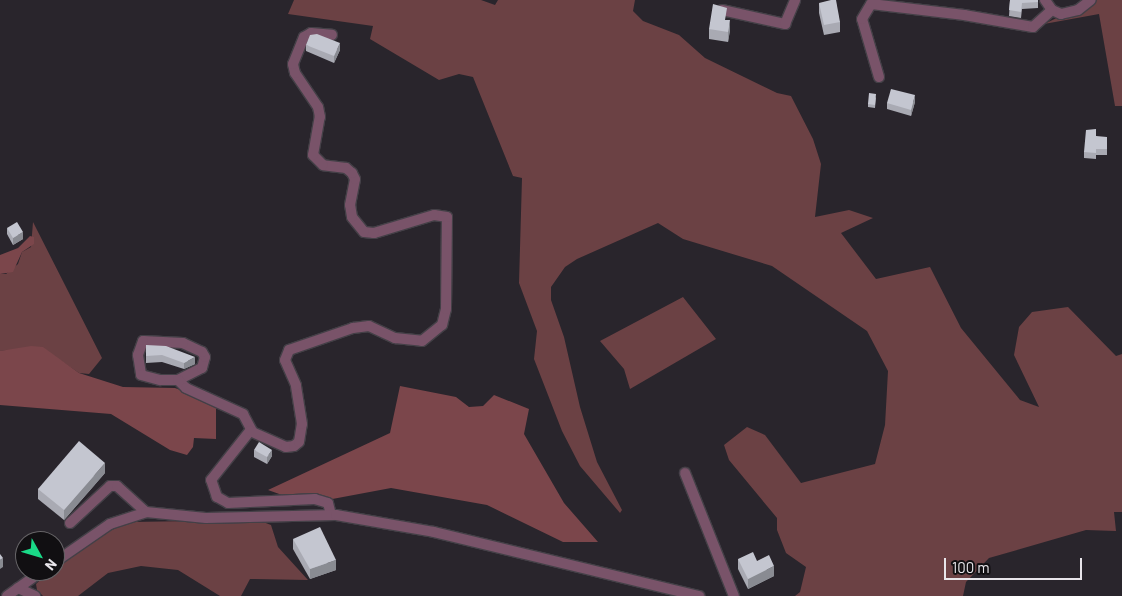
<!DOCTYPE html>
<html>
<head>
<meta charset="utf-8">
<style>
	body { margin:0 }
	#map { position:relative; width:1122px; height:596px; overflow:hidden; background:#29252c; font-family:Barlow,sans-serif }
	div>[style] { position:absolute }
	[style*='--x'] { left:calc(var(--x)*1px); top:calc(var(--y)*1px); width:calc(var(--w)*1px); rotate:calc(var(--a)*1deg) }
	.green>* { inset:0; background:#6b4144 }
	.forest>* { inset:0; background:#7b464b }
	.roads { filter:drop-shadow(1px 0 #444047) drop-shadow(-1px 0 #444047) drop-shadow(0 1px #444047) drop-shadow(0 -1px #444047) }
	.minor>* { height:10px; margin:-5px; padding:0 5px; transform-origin:5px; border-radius:5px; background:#795369 }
	.wall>* { inset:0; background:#a9aab3 }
	.shaded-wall>* { inset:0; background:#898b92 }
	.building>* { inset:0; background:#c4c6d0 }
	span { translate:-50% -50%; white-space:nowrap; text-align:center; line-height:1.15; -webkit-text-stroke:5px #110f12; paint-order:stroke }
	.north { position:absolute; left:15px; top:531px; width:50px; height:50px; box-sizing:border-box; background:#110f12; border:1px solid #676568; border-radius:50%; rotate:129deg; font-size:14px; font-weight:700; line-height:20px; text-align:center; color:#e8e5ea }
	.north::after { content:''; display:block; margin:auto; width:18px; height:22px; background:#1ad988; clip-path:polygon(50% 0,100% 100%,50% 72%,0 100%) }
	.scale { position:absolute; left:944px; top:558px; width:138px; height:22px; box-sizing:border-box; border:2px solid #e8e5ea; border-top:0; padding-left:6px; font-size:15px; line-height:18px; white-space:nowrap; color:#e8e5ea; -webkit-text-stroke:4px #110f12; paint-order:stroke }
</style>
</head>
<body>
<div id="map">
	<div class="green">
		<i style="clip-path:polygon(294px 0,481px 0,495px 5px,498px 0,635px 0,633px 11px,643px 21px,679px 35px,705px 58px,777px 93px,791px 96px,813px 139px,821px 164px,815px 217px,849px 210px,873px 218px,841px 233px,876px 279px,930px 267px,961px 328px,1020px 400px,1039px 407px,1014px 355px,1019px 327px,1032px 312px,1068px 307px,1116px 356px,1122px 354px,1122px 512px,1114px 512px,1116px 531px,1086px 530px,989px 558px,966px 582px,963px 596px,795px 596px,800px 592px,806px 567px,786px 553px,777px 530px,777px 518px,729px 460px,724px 445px,747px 427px,765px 435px,801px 483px,875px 464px,885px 425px,888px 371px,867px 331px,772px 266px,683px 239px,658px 223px,577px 259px,565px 267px,551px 287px,551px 300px,564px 337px,580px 407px,597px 462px,622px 510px,620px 513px,580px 466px,562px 431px,534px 359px,537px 331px,519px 283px,522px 178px,513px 176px,473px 77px,459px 74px,439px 80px,370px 39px,373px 26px,288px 14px)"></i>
		<i style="clip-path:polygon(1095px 0,1122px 0,1122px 106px,1115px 106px,1099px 14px,1044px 24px)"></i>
		<i style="clip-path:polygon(33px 222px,102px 358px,89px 374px,79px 373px,60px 360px,15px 350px,0 351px,0 274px,6px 274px,18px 264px,22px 252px,31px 247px)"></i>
		<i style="clip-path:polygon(683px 297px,716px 339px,630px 389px,624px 369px,600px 341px)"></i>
		<i style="clip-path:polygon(258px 520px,271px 525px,278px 547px,308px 580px,250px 579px,241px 596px,220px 596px,178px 570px,141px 566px,108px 573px,78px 596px,43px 596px,37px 590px,36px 584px,49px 571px,55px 571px,55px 566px,107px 532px,130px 522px)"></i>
	</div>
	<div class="forest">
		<i style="clip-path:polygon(30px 236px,34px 237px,34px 244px,22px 252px,13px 272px,0 274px,0 255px,18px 248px)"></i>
		<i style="clip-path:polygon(31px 346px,43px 347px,79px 373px,123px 387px,175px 388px,216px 403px,216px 439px,194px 438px,193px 447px,187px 455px,170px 450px,111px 414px,0 405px,0 351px)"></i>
		<i style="clip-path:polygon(400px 386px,456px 397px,469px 407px,483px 406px,494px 395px,529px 409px,524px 434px,564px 503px,598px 542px,563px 542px,487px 505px,391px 488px,327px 500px,304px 494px,282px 495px,268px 490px,390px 433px)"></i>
	</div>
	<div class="roads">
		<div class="minor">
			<i style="--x:1045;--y:0;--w:12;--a:55"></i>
			<i style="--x:1052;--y:10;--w:10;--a:24"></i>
			<i style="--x:1061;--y:14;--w:17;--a:-13"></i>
			<i style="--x:1078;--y:10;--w:16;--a:-38"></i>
			<i style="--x:722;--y:10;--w:65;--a:12.5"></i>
			<i style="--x:785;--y:24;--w:26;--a:-67"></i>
			<i style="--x:879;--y:77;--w:60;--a:-106.3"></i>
			<i style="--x:862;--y:19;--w:17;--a:-59"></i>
			<i style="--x:871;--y:4;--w:94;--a:6.7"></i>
			<i style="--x:964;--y:15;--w:70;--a:9.9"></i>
			<i style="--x:1033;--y:27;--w:25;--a:-42"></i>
			<i style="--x:178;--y:380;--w:27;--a:-27"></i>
			<i style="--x:202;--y:368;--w:11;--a:-75"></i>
			<i style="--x:205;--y:357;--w:6;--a:-121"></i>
			<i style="--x:202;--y:352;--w:21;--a:-155"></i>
			<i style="--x:183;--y:343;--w:40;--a:-177.1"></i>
			<i style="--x:143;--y:341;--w:15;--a:110"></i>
			<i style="--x:138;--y:355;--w:20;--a:81"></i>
			<i style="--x:141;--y:375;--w:20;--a:15"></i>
			<i style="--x:160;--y:380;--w:18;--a:0"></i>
			<i style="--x:178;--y:380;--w:11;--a:45"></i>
			<i style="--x:186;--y:388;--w:63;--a:24.5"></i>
			<i style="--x:243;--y:414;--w:19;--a:62"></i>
			<i style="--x:685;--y:473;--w:132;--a:68.3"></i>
			<i style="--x:331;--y:515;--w:12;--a:-104"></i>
			<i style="--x:328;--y:503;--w:14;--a:-163"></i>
			<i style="--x:315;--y:499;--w:87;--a:177.4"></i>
			<i style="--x:228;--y:503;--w:13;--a:-151"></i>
			<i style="--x:217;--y:497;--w:18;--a:-109"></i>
			<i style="--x:211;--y:480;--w:63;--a:-51.5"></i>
			<i style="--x:250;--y:431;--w:39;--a:24"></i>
			<i style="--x:286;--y:447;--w:8;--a:-7"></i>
			<i style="--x:294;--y:446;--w:6;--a:-39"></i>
			<i style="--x:299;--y:442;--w:18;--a:-81"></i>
			<i style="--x:302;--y:424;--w:39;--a:-99"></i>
			<i style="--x:296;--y:385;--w:27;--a:-114"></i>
			<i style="--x:285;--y:360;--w:11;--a:-68"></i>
			<i style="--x:289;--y:350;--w:68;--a:-19"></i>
			<i style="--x:353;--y:328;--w:16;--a:-7"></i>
			<i style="--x:369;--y:326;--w:29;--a:25"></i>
			<i style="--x:395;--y:338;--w:27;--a:6"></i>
			<i style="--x:422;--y:341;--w:26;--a:-39"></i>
			<i style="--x:442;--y:325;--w:16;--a:-76"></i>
			<i style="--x:446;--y:309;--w:92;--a:-89.4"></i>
			<i style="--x:447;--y:217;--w:13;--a:-171"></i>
			<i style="--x:434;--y:215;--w:63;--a:163.3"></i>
			<i style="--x:374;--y:233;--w:10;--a:-174"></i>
			<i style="--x:364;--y:232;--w:19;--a:-129"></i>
			<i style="--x:352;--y:217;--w:12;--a:-99"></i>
			<i style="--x:350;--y:205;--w:26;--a:-79"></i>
			<i style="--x:355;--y:179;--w:7;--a:-117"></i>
			<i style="--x:352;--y:173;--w:8;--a:-140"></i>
			<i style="--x:346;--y:168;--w:23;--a:-173"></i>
			<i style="--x:323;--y:165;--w:14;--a:-135"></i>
			<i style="--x:313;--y:155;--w:39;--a:-80"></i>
			<i style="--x:320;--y:117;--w:10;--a:-101"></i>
			<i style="--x:318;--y:107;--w:41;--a:-124.1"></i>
			<i style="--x:295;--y:73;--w:9;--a:-103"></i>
			<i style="--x:293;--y:64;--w:29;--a:-68"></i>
			<i style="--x:304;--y:37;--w:8;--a:-30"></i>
			<i style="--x:311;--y:33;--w:21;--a:5"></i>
			<i style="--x:70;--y:523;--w:54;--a:-42.8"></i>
			<i style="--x:110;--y:486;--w:7;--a:0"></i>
			<i style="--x:117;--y:486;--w:39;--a:42"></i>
			<i style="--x:55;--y:562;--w:67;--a:-34.6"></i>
			<i style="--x:110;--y:524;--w:38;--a:-18"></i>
			<i style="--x:146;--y:512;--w:60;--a:5.7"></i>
			<i style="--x:206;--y:518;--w:130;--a:-1.3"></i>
			<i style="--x:336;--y:515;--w:99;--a:9.8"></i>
			<i style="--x:434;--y:532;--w:273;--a:13.6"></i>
			<i style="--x:18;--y:588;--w:19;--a:25"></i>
			<i style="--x:7;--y:596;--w:43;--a:-35.5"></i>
		</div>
	</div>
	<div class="wall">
		<i style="clip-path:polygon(1010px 0,1038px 0,1038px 8px,1022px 9px,1021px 18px,1009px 16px)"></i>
		<i style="clip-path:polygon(819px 3px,840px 22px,840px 32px,824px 35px,819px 13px)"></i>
		<i style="clip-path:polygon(727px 20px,730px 30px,728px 42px,709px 39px,709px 29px)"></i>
		<i style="clip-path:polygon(306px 45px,340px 50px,334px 63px,306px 51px)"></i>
		<i style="clip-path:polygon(876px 97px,875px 108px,868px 107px,868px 104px)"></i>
		<i style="clip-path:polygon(915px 102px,911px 116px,887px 109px,887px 103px)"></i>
		<i style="clip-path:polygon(1096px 136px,1107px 144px,1107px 155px,1096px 155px,1096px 159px,1084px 158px,1084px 152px)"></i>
		<i style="clip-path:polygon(7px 228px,23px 239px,13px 245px,7px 234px)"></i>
		<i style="clip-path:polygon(146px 345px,195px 364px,184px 369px,162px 362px,146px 363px)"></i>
		<i style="clip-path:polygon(254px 450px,272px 456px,267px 464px,254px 457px)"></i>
		<i style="clip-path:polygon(105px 473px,64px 520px,38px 499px,38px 489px)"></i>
		<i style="clip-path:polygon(293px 539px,336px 570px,310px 579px,293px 549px)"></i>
		<i style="clip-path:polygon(738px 559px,757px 561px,774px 576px,748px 589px,738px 569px)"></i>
	</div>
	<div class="shaded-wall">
		<i style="clip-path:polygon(730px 20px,730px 30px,728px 42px,728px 32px)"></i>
		<i style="clip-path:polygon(340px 43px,340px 50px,334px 63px,334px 56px)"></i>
		<i style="clip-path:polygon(915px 95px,915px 102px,911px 116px,911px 110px)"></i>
		<i style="clip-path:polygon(23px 232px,23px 239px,13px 245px,13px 238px)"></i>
		<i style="clip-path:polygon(195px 357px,195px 364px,184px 369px,184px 363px)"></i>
		<i style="clip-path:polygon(272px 450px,272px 456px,267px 464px,267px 457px)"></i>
		<i style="clip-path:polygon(105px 463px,105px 473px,64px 520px,64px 510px)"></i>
		<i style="clip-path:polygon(3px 558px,3px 567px,0 569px,0 560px)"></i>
		<i style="clip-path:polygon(336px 560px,336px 570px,310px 579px,310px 569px)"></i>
		<i style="clip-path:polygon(774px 566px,774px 576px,748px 589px,748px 579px)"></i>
	</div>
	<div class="building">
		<i style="clip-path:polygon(831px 0,836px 0,840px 22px,824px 25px,819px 3px)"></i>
		<i style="clip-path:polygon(1010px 0,1038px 0,1038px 2px,1022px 3px,1021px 12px,1009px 10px)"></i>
		<i style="clip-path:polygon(713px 4px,727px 8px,725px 20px,730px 20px,728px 32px,709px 29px)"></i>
		<i style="clip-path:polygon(317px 34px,340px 43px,334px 56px,306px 45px,310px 35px)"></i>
		<i style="clip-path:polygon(891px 89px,915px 95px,911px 110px,887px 103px)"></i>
		<i style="clip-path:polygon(869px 93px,876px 94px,875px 105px,868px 104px)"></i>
		<i style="clip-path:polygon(1096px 129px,1096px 136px,1107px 137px,1107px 149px,1096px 149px,1096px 153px,1084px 152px,1086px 130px)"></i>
		<i style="clip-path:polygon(17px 222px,23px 232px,13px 238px,7px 228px)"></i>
		<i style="clip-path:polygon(146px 345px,166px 346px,195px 357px,184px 363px,162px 355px,146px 356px)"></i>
		<i style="clip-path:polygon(79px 441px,105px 463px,64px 510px,38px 489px)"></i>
		<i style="clip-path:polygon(259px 442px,272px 450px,267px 457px,254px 450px)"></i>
		<i style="clip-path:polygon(320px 527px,336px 560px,310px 569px,293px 539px)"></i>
		<i style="clip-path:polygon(753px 552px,757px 561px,769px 555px,774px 566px,748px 579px,738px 559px)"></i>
		<i style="clip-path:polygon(0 554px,3px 558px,0 560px)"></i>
	</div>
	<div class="north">N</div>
	<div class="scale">100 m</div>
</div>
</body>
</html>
